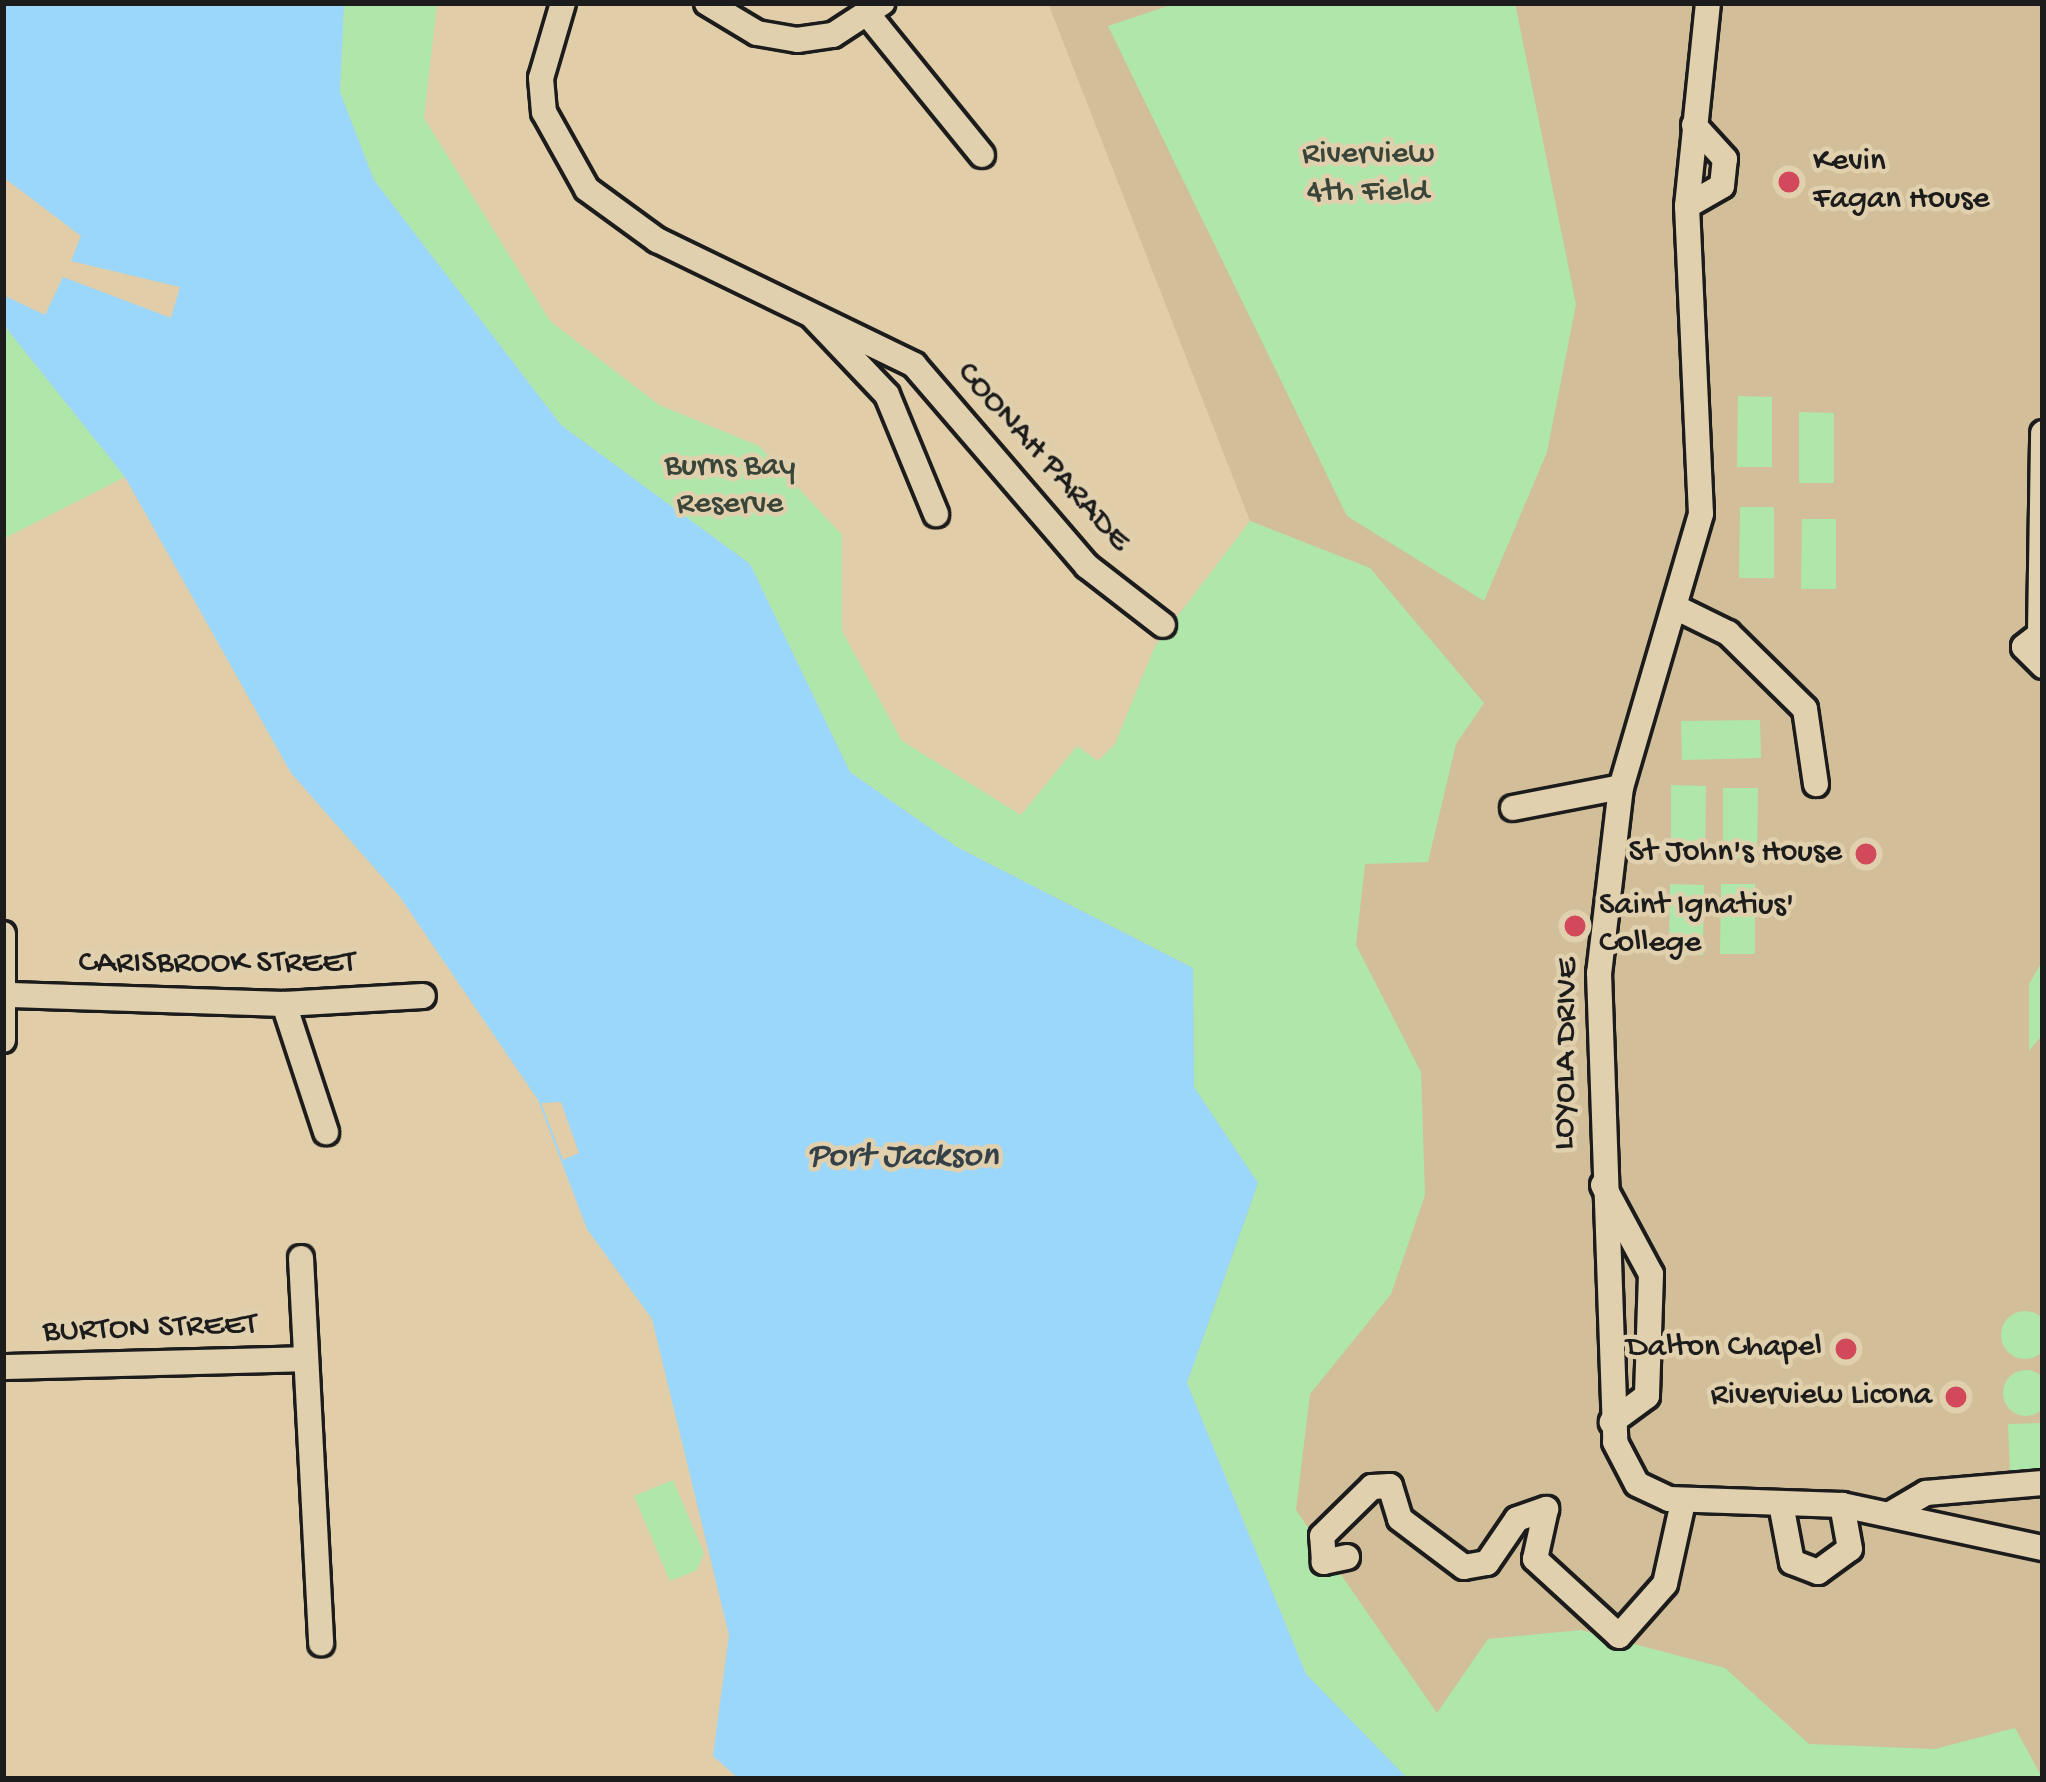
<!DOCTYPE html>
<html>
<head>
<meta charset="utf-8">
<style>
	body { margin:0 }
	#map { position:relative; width:2046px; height:1782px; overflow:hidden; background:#e1cda8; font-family:"Gochi Hand",sans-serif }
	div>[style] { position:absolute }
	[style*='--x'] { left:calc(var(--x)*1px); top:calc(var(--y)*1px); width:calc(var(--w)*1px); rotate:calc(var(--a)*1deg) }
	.built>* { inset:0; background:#d2be98 }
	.green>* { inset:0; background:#afe7ab }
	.round { border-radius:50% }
	.water>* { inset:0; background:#9bd6fb }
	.pier>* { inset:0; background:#e1cda8 }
	.roads { filter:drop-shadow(3px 0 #1c1c1c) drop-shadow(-3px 0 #1c1c1c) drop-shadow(0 3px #1c1c1c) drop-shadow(0 -3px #1c1c1c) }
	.minor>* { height:24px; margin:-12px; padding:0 12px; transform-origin:12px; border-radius:12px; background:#e1d0ad }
	.dots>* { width:33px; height:33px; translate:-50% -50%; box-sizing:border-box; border:6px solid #e1d0ad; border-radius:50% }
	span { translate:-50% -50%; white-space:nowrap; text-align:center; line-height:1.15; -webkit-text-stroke:9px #e1d0ad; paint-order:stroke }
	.park-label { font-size:33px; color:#394539 }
	.poi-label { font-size:33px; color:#1c1c1c }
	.left { translate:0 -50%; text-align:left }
	.right { translate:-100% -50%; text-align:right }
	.street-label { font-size:33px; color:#1c1c1c }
	.water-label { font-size:36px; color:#354149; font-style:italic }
	.frame { position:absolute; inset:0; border:6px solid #1c1c1c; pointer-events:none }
</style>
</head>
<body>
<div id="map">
	<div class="built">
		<i style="clip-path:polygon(1048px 3px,2043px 3px,2043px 1779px,1408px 1779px,1306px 1674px,1021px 816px,1077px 746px,1098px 761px,1115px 744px,1155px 646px,1250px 521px)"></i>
	</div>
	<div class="green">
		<i style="clip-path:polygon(344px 3px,437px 3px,424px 118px,550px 321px,659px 405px,759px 446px,842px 535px,842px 631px,902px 741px,1021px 815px,1077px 746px,1098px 761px,1115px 744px,1155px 646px,1250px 521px,1370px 568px,1484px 703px,1456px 744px,1428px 862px,1365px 864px,1356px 945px,1421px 1072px,1425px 1195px,1391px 1294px,1310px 1394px,1296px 1510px,1437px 1713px,1488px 1639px,1581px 1630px,1725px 1668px,1809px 1744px,1935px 1749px,2015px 1728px,2043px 1779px,1408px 1779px,1306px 1674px,1187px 1383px,1258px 1183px,1194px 1087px,1193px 968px,957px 847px,850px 772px,750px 564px,561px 425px,374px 180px,340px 92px)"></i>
		<i style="clip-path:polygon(1177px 3px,1515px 3px,1576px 304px,1547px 452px,1484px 601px,1347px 516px,1108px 26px)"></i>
		<i style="clip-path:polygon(3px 324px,125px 477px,3px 539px)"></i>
		<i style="clip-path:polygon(1738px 396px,1772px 397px,1772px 467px,1737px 467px)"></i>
		<i style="clip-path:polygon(1799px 412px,1834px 413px,1834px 483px,1799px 483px)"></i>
		<i style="clip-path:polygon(1740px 507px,1774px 507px,1774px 578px,1739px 578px)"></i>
		<i style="clip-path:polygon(1802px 519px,1836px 519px,1836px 589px,1801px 589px)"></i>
		<i style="clip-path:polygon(1760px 720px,1761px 758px,1682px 760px,1681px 721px)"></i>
		<i style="clip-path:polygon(1671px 785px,1706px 786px,1705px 856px,1671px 856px)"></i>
		<i style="clip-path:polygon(1723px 788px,1758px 788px,1757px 858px,1723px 858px)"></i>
		<i style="clip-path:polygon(1670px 884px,1704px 885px,1703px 955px,1669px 955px)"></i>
		<i style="clip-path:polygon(1721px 884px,1755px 884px,1755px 954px,1720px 954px)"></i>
		<i style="clip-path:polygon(2043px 960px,2043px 1034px,2029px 1051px,2029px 984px)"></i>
		<i class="round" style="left:2001px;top:1311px;width:48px;height:48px"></i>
		<i class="round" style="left:2003px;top:1370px;width:46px;height:46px"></i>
		<i style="clip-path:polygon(2043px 1423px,2043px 1471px,2010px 1472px,2008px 1424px)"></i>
		<i style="clip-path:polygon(673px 1480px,704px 1553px,697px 1570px,670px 1581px,634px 1496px)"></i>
	</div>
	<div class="water">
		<i style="clip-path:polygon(3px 3px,344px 3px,340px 92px,374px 180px,561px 425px,750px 564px,850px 772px,957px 847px,1193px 968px,1194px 1087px,1258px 1183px,1187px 1383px,1306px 1674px,1408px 1779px,739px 1779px,713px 1756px,729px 1635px,652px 1319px,587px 1229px,538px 1100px,400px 897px,291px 773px,125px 477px,3px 324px)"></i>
	</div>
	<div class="pier">
		<i style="clip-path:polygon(3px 177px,81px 236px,71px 261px,180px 287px,171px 318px,63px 277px,45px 315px,3px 295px)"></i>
		<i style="clip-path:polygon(561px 1102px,579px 1153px,563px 1160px,541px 1103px)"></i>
	</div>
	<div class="roads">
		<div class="minor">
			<i style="--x:563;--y:3;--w:78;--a:106.3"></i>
			<i style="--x:541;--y:78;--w:34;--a:85"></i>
			<i style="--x:544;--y:112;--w:88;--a:60.8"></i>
			<i style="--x:587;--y:189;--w:87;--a:36.1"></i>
			<i style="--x:657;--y:240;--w:286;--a:25.9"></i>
			<i style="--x:914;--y:365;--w:265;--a:49.3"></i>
			<i style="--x:1087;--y:566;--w:96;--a:37.8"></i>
			<i style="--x:707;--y:3;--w:58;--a:31"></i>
			<i style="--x:757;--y:33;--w:41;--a:9.9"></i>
			<i style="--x:797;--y:40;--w:36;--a:-8"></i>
			<i style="--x:833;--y:35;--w:59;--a:-33.1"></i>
			<i style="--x:1708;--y:3;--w:204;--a:95.9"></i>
			<i style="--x:1687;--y:206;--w:308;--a:87.4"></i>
			<i style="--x:1701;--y:514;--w:284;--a:106.3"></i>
			<i style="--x:1621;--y:787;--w:187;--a:96.7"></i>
			<i style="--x:1599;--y:973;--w:469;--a:88"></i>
			<i style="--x:1615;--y:1442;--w:47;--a:62.4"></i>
			<i style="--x:1637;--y:1484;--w:35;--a:25"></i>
			<i style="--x:1669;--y:1499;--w:173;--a:2"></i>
			<i style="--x:1842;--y:1505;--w:206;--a:12.1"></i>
			<i style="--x:869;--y:16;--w:179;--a:50.9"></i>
			<i style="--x:1687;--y:206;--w:40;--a:-29.7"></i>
			<i style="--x:1722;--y:186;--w:27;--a:-84"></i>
			<i style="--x:1725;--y:159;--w:46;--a:-132.4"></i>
			<i style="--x:814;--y:318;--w:106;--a:46.5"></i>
			<i style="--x:887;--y:395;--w:129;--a:67.6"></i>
			<i style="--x:1679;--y:609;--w:55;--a:26.1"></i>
			<i style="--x:1728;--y:633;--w:108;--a:44.6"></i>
			<i style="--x:1805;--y:709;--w:76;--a:81.7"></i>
			<i style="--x:2040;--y:632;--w:199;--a:-89.1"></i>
			<i style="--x:2043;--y:632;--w:24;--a:142"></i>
			<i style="--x:2024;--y:647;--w:27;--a:45"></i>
			<i style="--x:1513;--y:808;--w:110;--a:-11"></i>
			<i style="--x:3;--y:934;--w:106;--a:90"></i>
			<i style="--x:11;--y:995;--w:273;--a:1.9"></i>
			<i style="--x:284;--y:1004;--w:139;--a:-3.3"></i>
			<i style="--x:284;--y:1004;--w:135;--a:71.8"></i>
			<i style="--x:1603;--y:1185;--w:101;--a:61.7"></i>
			<i style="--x:1651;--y:1274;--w:122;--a:91.9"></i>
			<i style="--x:1647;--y:1396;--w:44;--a:143.4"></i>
			<i style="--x:301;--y:1258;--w:386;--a:87"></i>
			<i style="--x:3;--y:1367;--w:296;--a:-1.5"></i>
			<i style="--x:1781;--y:1504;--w:59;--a:79.3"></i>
			<i style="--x:1792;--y:1562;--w:28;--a:21"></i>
			<i style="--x:1818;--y:1572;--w:39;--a:-36"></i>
			<i style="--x:1850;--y:1549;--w:45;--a:-100.3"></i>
			<i style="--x:1890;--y:1514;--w:42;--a:-30.3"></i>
			<i style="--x:1926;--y:1493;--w:117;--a:-4.9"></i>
			<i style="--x:1347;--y:1557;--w:24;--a:168"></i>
			<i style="--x:1324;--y:1562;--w:26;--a:-94"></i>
			<i style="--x:1322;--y:1536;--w:70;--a:-44.4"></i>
			<i style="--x:1372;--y:1487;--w:18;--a:-3"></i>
			<i style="--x:1390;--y:1486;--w:34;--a:73"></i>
			<i style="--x:1400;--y:1519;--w:80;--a:36.9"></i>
			<i style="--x:1464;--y:1567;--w:23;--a:-10"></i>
			<i style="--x:1487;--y:1563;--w:53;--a:-55.7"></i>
			<i style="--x:1517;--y:1519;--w:31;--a:-19"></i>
			<i style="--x:1546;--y:1509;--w:51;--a:102.4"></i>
			<i style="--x:1535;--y:1559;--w:114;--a:42.5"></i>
			<i style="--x:1619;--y:1636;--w:69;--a:-48.5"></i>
			<i style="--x:1665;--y:1584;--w:84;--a:-77.6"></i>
		</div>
	</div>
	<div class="dots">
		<i style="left:1789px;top:182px;background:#d1495b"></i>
		<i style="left:1866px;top:854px;background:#d1495b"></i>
		<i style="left:1575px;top:926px;background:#d1495b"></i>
		<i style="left:1846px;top:1349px;background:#d1495b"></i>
		<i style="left:1956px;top:1397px;background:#d1495b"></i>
	</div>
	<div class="park-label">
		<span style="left:1368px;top:175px">Riverview<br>4th Field</span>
		<span style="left:730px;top:487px">Burns Bay<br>Reserve</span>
	</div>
	<div class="poi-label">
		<span class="left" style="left:1813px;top:182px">Kevin<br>Fagan House</span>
		<span class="right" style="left:1842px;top:854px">St John's House</span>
		<span class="left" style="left:1599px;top:926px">Saint Ignatius'<br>College</span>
		<span class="right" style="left:1822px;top:1349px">Dalton Chapel</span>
		<span class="right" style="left:1932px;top:1397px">Riverview Licona</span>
	</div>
	<div class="street-label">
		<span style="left:1042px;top:458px;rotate:48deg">COONAH PARADE</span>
		<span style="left:217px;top:965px">CARISBROOK STREET</span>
		<span style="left:1568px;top:1054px;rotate:-89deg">LOYOLA DRIVE</span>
		<span style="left:150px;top:1330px;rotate:-2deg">BURTON STREET</span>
	</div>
	<div class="water-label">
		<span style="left:903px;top:1158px">Port Jackson</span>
	</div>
	<div class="frame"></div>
</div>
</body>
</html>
